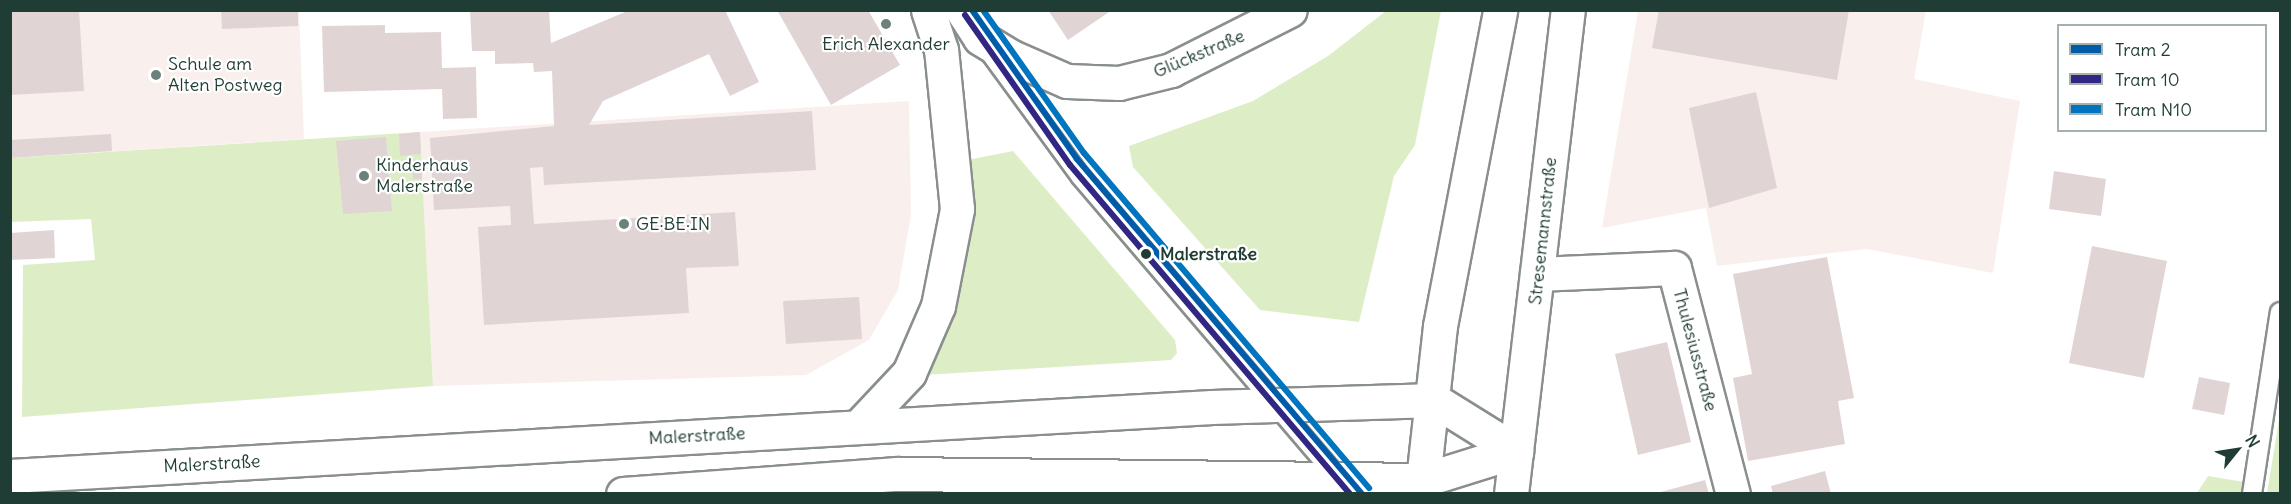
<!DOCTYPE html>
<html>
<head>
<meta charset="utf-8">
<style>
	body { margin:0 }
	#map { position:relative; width:2291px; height:504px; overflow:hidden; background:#fff; font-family:Delius,sans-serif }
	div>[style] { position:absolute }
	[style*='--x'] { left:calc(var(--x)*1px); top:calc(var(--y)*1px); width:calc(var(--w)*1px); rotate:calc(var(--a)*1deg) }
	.built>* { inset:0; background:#f9f0ee }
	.green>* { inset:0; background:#ddeec7 }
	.building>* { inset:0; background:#e0d5d4 }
	.roads { filter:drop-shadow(2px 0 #898f8d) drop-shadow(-2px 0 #898f8d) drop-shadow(0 2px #898f8d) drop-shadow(0 -2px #898f8d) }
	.service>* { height:18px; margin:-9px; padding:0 9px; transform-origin:9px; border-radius:9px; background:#fff }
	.minor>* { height:33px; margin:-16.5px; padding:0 16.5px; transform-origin:16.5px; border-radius:16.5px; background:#fff }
	.secondary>* { height:33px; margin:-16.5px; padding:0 16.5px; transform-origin:16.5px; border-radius:16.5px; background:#fff }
	.primary>* { height:33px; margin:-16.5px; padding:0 16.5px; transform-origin:16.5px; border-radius:16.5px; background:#fff }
	.tram-1>* { height:6px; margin:-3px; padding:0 3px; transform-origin:3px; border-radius:3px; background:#005ca9 }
	.tram-2>* { height:6px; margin:-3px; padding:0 3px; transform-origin:3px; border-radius:3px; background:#312783 }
	.tram-3>* { height:6px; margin:-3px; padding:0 3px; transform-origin:3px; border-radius:3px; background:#0075bf }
	.dots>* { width:16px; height:16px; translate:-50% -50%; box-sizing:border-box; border:3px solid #fff; border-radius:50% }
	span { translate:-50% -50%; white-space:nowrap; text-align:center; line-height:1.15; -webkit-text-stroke:4.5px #fff; paint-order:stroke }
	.poi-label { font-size:18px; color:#1f3d34 }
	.left { translate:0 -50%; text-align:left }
	.street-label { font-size:18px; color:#1f3d34 }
	.stop-label { font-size:18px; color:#1f3d34; font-weight:700 }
	.frame { position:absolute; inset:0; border:12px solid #1f3d34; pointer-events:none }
	.legend { position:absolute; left:2057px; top:24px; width:210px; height:108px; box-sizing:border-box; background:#fff; border:2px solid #a5b1ae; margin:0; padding:8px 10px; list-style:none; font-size:18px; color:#1f3d34 }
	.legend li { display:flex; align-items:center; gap:12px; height:30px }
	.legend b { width:30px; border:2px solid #a5b1ae }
	.north { position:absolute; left:2207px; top:420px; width:60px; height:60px; -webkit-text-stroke:4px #fff; paint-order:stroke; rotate:60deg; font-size:16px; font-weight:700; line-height:24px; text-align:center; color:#1f3d34 }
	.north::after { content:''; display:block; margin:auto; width:21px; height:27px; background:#1f3d34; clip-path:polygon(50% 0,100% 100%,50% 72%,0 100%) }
</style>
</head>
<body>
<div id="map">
	<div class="built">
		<i style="clip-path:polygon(11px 11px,299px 11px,304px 139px,11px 158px)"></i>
		<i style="clip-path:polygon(1638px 11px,1926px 11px,1914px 79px,2020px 101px,1993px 273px,1867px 249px,1717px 266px,1706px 208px,1602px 228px)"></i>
		<i style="clip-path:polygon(909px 101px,911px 215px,898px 290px,869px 340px,806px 375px,433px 386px,420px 132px)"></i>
	</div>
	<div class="green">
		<i style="clip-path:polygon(1386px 11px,1441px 11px,1415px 145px,1394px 176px,1359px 322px,1260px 310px,1133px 167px,1129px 146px,1253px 101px,1328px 56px)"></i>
		<i style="clip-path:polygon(420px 132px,433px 386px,22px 417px,23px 265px,95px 260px,91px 219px,11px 222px,11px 158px)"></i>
		<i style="clip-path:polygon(1013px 151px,1175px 340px,1177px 353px,1171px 360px,924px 375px,963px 281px,972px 159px)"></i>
		<i style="clip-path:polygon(2280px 414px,2280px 493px,2267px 493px)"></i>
		<i style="clip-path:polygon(2208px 476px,2244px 482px,2241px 493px,2197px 493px)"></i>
	</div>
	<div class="building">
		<i style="clip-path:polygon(10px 10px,79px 10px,84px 91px,10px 95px)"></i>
		<i style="clip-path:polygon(221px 10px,298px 10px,298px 26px,222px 29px)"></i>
		<i style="clip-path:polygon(470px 10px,549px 10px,551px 43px,630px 10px,725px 10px,759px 82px,730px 96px,709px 54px,603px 101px,589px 125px,812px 111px,816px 170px,544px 185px,543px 167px,530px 168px,534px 224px,735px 212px,739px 266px,686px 268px,689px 313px,484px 325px,478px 227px,511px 225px,510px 206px,434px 210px,430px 138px,554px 126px,552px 71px,534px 72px,533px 63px,495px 64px,495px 51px,472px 51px)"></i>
		<i style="clip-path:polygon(777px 10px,868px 10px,900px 65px,831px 105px)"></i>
		<i style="clip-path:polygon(1048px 10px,1112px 10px,1068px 40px)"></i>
		<i style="clip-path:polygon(1659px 10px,1849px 10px,1837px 80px,1652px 48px)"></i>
		<i style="clip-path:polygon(385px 25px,385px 33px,441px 32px,442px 68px,476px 67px,477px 118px,443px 119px,442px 89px,324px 92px,322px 26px)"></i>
		<i style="clip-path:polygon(1756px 92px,1777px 188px,1709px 208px,1689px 108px)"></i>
		<i style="clip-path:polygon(420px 132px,421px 154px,400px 156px,399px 134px)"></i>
		<i style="clip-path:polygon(111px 134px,112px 151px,10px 158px,10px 140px)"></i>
		<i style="clip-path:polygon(386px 137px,392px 211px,343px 214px,336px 141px)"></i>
		<i style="clip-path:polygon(412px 160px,421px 160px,422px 179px,413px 179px)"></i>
		<i style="clip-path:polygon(2054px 171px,2106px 179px,2101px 216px,2049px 209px)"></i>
		<i style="clip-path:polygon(54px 230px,55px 258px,10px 260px,10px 233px)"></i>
		<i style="clip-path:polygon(2092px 246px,2167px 261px,2144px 378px,2069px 363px)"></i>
		<i style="clip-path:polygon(1827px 257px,1854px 398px,1838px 401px,1845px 444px,1748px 461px,1733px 378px,1752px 374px,1733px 274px)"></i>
		<i style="clip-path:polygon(859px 297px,862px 339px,786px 344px,783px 301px)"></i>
		<i style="clip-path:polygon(1667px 342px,1691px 442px,1638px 455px,1615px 354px)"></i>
		<i style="clip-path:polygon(2199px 377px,2230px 383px,2224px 415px,2192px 409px)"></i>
		<i style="clip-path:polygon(1825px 471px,1831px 494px,1773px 494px,1771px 486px)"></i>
		<i style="clip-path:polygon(1705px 480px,1709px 494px,1657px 494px,1657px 493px)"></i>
	</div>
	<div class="roads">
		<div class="service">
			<i style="--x:988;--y:50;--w:157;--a:53.8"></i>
			<i style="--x:1081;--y:177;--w:400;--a:49.5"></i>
			<i style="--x:2252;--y:494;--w:184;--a:-81.3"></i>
		</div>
		<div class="minor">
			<i style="--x:962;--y:10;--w:33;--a:57"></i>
			<i style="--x:980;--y:38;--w:37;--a:31"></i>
			<i style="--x:1012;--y:57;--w:60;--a:23.6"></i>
			<i style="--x:1067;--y:81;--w:52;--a:2.2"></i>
			<i style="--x:1119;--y:83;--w:54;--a:-14"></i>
			<i style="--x:1171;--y:70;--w:133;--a:-26.8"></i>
			<i style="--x:1537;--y:274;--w:137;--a:-2.5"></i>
			<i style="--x:1674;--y:268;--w:234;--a:75.4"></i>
			<i style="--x:859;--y:426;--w:73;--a:-46.7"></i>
			<i style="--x:909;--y:373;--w:73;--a:-66.6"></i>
			<i style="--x:938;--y:306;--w:99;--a:-78.9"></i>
			<i style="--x:957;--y:209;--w:160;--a:-95.7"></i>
			<i style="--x:941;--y:50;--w:42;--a:-108"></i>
		</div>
		<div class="secondary">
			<i style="--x:1511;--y:494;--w:43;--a:-83.4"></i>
		</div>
		<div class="primary">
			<i style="--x:1516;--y:451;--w:444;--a:-83.3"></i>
			<i style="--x:10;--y:476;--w:1204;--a:-3.29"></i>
			<i style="--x:1212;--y:407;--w:222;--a:-1.8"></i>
			<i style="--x:1434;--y:400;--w:97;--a:31.9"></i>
			<i style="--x:1423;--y:480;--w:155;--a:-83.7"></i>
			<i style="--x:1440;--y:326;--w:322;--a:-79.2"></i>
			<i style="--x:623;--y:494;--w:275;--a:-4.2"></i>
			<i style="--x:897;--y:474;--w:526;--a:0.65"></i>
			<i style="--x:1423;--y:480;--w:97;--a:-17.3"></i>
		</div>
	</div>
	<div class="tram-1">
		<i style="--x:972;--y:10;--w:182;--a:54.8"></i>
		<i style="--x:1077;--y:159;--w:440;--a:49.6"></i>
	</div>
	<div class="tram-2">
		<i style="--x:965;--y:15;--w:183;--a:55"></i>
		<i style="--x:1070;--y:165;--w:432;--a:49.6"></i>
	</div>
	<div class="tram-3">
		<i style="--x:983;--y:10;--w:175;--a:54.8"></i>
		<i style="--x:1084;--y:153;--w:440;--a:49.6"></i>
	</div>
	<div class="dots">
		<i style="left:886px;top:24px;background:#6d817b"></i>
		<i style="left:156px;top:75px;background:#6d817b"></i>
		<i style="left:364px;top:176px;background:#6d817b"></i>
		<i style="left:624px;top:224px;background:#6d817b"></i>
		<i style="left:1146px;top:254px;background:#1f3d34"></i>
	</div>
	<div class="poi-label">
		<span style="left:886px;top:44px">Erich Alexander</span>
		<span class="left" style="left:168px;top:75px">Schule am<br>Alten Postweg</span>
		<span class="left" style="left:376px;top:176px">Kinderhaus<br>Malerstraße</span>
		<span class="left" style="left:636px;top:224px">GE·BE·IN</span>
	</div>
	<div class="street-label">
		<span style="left:1199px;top:54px;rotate:-23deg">Glückstraße</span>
		<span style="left:1543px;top:231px;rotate:-84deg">Stresemannstraße</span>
		<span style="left:1695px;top:350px;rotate:75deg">Thulesiusstraße</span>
		<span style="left:697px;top:436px;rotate:-3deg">Malerstraße</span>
		<span style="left:212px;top:464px;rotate:-3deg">Malerstraße</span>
	</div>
	<div class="stop-label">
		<span class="left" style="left:1160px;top:254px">Malerstraße</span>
	</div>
	<div class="frame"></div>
	<ul class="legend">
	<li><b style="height:8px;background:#005ca9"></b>Tram 2</li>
	<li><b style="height:8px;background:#312783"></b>Tram 10</li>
	<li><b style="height:8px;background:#0075bf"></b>Tram N10</li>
	</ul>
	<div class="north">N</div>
</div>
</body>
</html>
